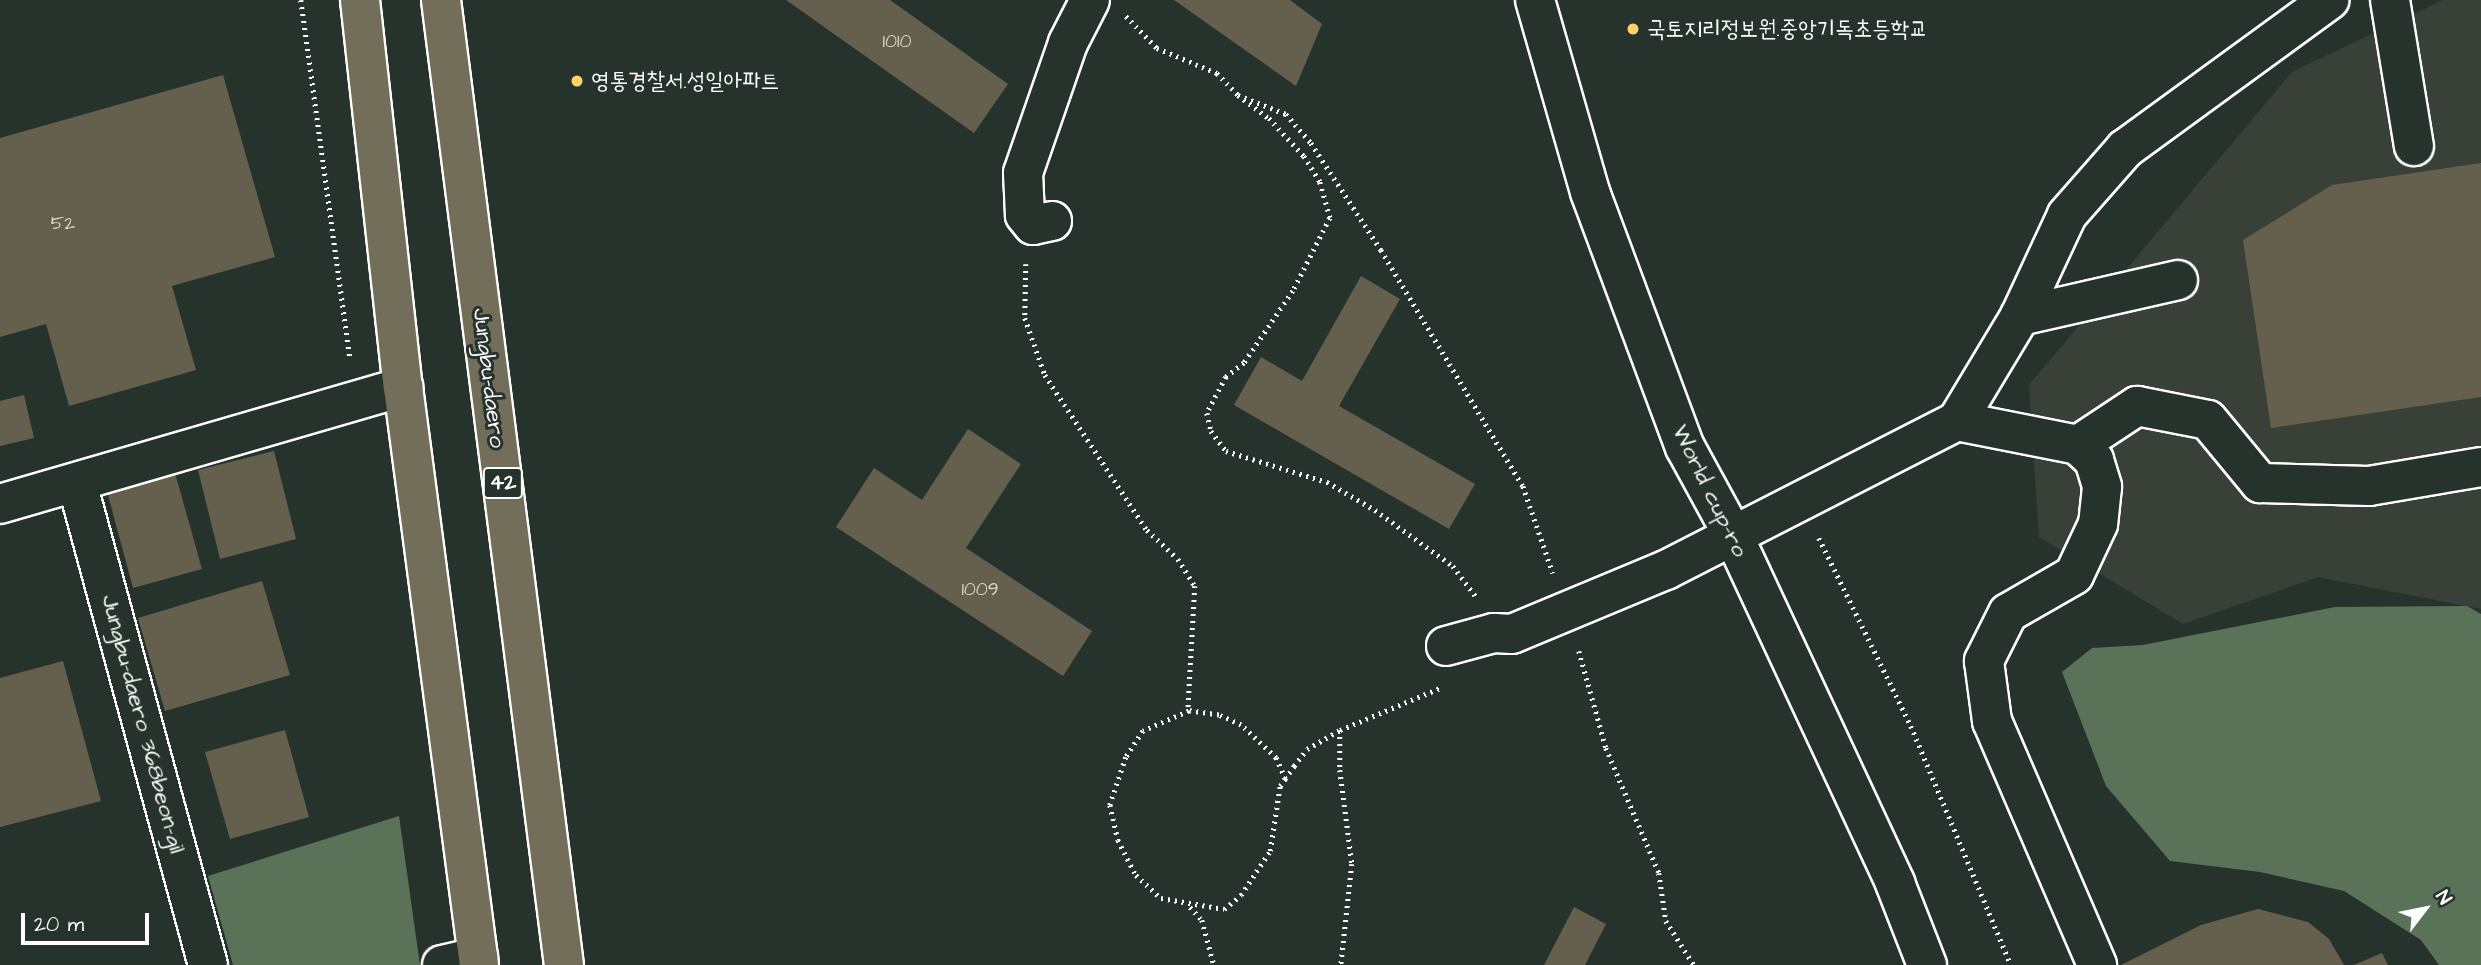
<!DOCTYPE html>
<html>
<head>
<meta charset="utf-8">
<style>
	body { margin:0 }
	#map { position:relative; width:2481px; height:965px; overflow:hidden; background:#26332d; font-family:"Architects Daughter","Poor Story",sans-serif }
	div>[style] { position:absolute }
	[style*='--x'] { left:calc(var(--x)*1px); top:calc(var(--y)*1px); width:calc(var(--w)*1px); rotate:calc(var(--a)*1deg) }
	.built>* { inset:0; background:#394037 }
	.green>* { inset:0; background:#5a7258 }
	.building>* { inset:0; background:#65604e }
	.path>* { height:4.5px; margin-top:-2.25px; transform-origin:0; background:repeating-linear-gradient(90deg,#fff 0 2px,transparent 0 7px) }
	.roads { filter:drop-shadow(2px 0 #fff) drop-shadow(-2px 0 #fff) drop-shadow(0 2px #fff) drop-shadow(0 -2px #fff) }
	.minor>* { height:38px; margin:-19px; padding:0 19px; transform-origin:19px; border-radius:19px; background:#26332d }
	.major>* { height:38px; margin:-19px; padding:0 19px; transform-origin:19px; border-radius:19px; background:#726e59 }
	.dots>* { width:19px; height:19px; translate:-50% -50%; box-sizing:border-box; border:4px solid #26332d; border-radius:50% }
	span { translate:-50% -50%; white-space:nowrap; text-align:center; line-height:1.15; -webkit-text-stroke:6px #26332d; paint-order:stroke }
	.number-label { font-size:19px; color:#d8d7d3 }
	.number-label span { -webkit-text-stroke-width:0 }
	.shield-label span { padding:2px 5px; background:#26332d; border:2px solid; border-radius:5px; -webkit-text-stroke-width:0 }
	.shield-label { font-size:21px; color:#fff; font-weight:700 }
	.poi-label { font-size:23px; color:#fff }
	.left { translate:0 -50%; text-align:left }
	.street-label { font-size:23px; color:#fff }
	.north { position:absolute; left:2390px; top:874px; width:70px; height:70px; -webkit-text-stroke:5px #26332d; paint-order:stroke; rotate:58deg; font-size:19px; font-weight:700; line-height:28px; text-align:center; color:#fff }
	.north::after { content:''; display:block; margin:auto; width:24px; height:32px; background:#fff; clip-path:polygon(50% 0,100% 100%,50% 72%,0 100%) }
	.scale { position:absolute; left:21px; top:913px; width:128px; height:32px; box-sizing:border-box; border:4px solid #fff; border-top:0; padding-left:9px; font-size:21px; line-height:24px; white-space:nowrap; color:#fff; -webkit-text-stroke:5px #26332d; paint-order:stroke }
</style>
</head>
<body>
<div id="map">
	<div class="built">
		<i style="clip-path:polygon(2443px 0,2481px 0,2481px 609px,2318px 577px,2183px 624px,2039px 537px,2029px 385px,2292px 72px)"></i>
	</div>
	<div class="green">
		<i style="clip-path:polygon(2467px 606px,2481px 614px,2481px 965px,2439px 965px,2421px 940px,2344px 891px,2260px 872px,2170px 861px,2106px 786px,2062px 672px,2092px 648px,2143px 645px,2335px 607px)"></i>
		<i style="clip-path:polygon(399px 816px,420px 965px,233px 965px,208px 876px)"></i>
	</div>
	<div class="building">
		<i style="clip-path:polygon(786px 0,890px 0,1008px 84px,974px 133px)"></i>
		<i style="clip-path:polygon(1174px 0,1290px 0,1322px 24px,1296px 86px)"></i>
		<i style="clip-path:polygon(223px 75px,275px 257px,172px 286px,196px 370px,69px 406px,46px 324px,0 337px,0 138px)"></i>
		<i style="clip-path:polygon(2481px 163px,2481px 397px,2271px 428px,2243px 240px,2332px 185px)"></i>
		<i style="clip-path:polygon(1361px 276px,1400px 299px,1339px 406px,1475px 484px,1449px 529px,1234px 405px,1261px 357px,1302px 381px)"></i>
		<i style="clip-path:polygon(24px 395px,34px 438px,0 446px,0 401px)"></i>
		<i style="clip-path:polygon(968px 429px,1021px 464px,966px 548px,1092px 631px,1063px 676px,836px 527px,874px 468px,922px 500px)"></i>
		<i style="clip-path:polygon(274px 451px,296px 539px,220px 559px,198px 470px)"></i>
		<i style="clip-path:polygon(173px 466px,202px 569px,133px 588px,105px 484px)"></i>
		<i style="clip-path:polygon(262px 581px,290px 675px,165px 711px,138px 618px)"></i>
		<i style="clip-path:polygon(63px 661px,101px 801px,0 827px,0 678px)"></i>
		<i style="clip-path:polygon(285px 730px,309px 817px,230px 839px,205px 752px)"></i>
		<i style="clip-path:polygon(1574px 907px,1606px 924px,1585px 965px,1544px 965px)"></i>
		<i style="clip-path:polygon(2258px 909px,2308px 922px,2329px 939px,2344px 965px,2121px 965px,2201px 925px)"></i>
		<i style="clip-path:polygon(2382px 953px,2388px 965px,2354px 965px)"></i>
	</div>
	<div class="path">
		<i style="--x:301;--y:0;--w:363;--a:82.2"></i>
		<i style="--x:1126;--y:16;--w:45;--a:45.9"></i>
		<i style="--x:1157;--y:48;--w:65;--a:22.6"></i>
		<i style="--x:1217;--y:73;--w:30;--a:46"></i>
		<i style="--x:1238;--y:95;--w:52;--a:21.6"></i>
		<i style="--x:1286;--y:114;--w:38;--a:49"></i>
		<i style="--x:1311;--y:143;--w:128;--a:56.8"></i>
		<i style="--x:1381;--y:250;--w:275;--a:59"></i>
		<i style="--x:1523;--y:486;--w:92;--a:71"></i>
		<i style="--x:1238;--y:95;--w:39;--a:37"></i>
		<i style="--x:1269;--y:118;--w:52;--a:47.4"></i>
		<i style="--x:1304;--y:156;--w:31;--a:58"></i>
		<i style="--x:1320;--y:182;--w:37;--a:74"></i>
		<i style="--x:1330;--y:218;--w:82;--a:116.9"></i>
		<i style="--x:1293;--y:291;--w:87;--a:124.2"></i>
		<i style="--x:1244;--y:363;--w:23;--a:142"></i>
		<i style="--x:1226;--y:377;--w:41;--a:117.8"></i>
		<i style="--x:1207;--y:413;--w:18;--a:77"></i>
		<i style="--x:1211;--y:431;--w:25;--a:53"></i>
		<i style="--x:1226;--y:451;--w:106;--a:17.1"></i>
		<i style="--x:1327;--y:482;--w:56;--a:30.3"></i>
		<i style="--x:1375;--y:510;--w:96;--a:35.7"></i>
		<i style="--x:1453;--y:566;--w:39;--a:53"></i>
		<i style="--x:1026;--y:264;--w:54;--a:91.1"></i>
		<i style="--x:1025;--y:318;--w:60;--a:70.7"></i>
		<i style="--x:1045;--y:375;--w:186;--a:56.7"></i>
		<i style="--x:1147;--y:530;--w:42;--a:43.1"></i>
		<i style="--x:1178;--y:559;--w:32;--a:58"></i>
		<i style="--x:1195;--y:586;--w:126;--a:93.2"></i>
		<i style="--x:1819;--y:538;--w:209;--a:63.9"></i>
		<i style="--x:1911;--y:726;--w:259;--a:67.3"></i>
		<i style="--x:1579;--y:651;--w:101;--a:74.4"></i>
		<i style="--x:1606;--y:748;--w:136;--a:67"></i>
		<i style="--x:1659;--y:873;--w:49;--a:81.7"></i>
		<i style="--x:1666;--y:921;--w:52;--a:57.5"></i>
		<i style="--x:1340;--y:730;--w:40;--a:90"></i>
		<i style="--x:1340;--y:770;--w:95;--a:82.7"></i>
		<i style="--x:1352;--y:864;--w:102;--a:96.2"></i>
		<i style="--x:1285;--y:779;--w:23;--a:-113"></i>
		<i style="--x:1276;--y:758;--w:48;--a:-136.7"></i>
		<i style="--x:1241;--y:725;--w:24;--a:-156"></i>
		<i style="--x:1219;--y:715;--w:30;--a:-172"></i>
		<i style="--x:1189;--y:711;--w:50;--a:156.5"></i>
		<i style="--x:1143;--y:731;--w:31;--a:123"></i>
		<i style="--x:1126;--y:757;--w:51;--a:108.4"></i>
		<i style="--x:1110;--y:805;--w:36;--a:77"></i>
		<i style="--x:1118;--y:840;--w:39;--a:63"></i>
		<i style="--x:1136;--y:875;--w:34;--a:43"></i>
		<i style="--x:1161;--y:898;--w:64;--a:9.9"></i>
		<i style="--x:1224;--y:909;--w:22;--a:-39"></i>
		<i style="--x:1241;--y:895;--w:53;--a:-56.6"></i>
		<i style="--x:1270;--y:851;--w:66;--a:-81.3"></i>
		<i style="--x:1280;--y:786;--w:9;--a:-54"></i>
		<i style="--x:1285;--y:779;--w:16;--a:-55"></i>
		<i style="--x:1294;--y:766;--w:21;--a:-53"></i>
		<i style="--x:1307;--y:749;--w:38;--a:-30"></i>
		<i style="--x:1340;--y:730;--w:108;--a:-22.8"></i>
		<i style="--x:1190;--y:907;--w:18;--a:47"></i>
		<i style="--x:1202;--y:920;--w:47;--a:75.1"></i>
	</div>
	<div class="roads">
		<div class="minor">
			<i style="--x:1535;--y:0;--w:200;--a:74"></i>
			<i style="--x:1590;--y:192;--w:272;--a:69.6"></i>
			<i style="--x:1685;--y:447;--w:102;--a:61.4"></i>
			<i style="--x:1734;--y:537;--w:382;--a:65"></i>
			<i style="--x:1895;--y:883;--w:88;--a:68.7"></i>
			<i style="--x:2390;--y:0;--w:148;--a:80.7"></i>
			<i style="--x:1052;--y:221;--w:19;--a:168"></i>
			<i style="--x:1033;--y:225;--w:13;--a:-129"></i>
			<i style="--x:1025;--y:215;--w:42;--a:-92.7"></i>
			<i style="--x:1023;--y:173;--w:138;--a:-70.9"></i>
			<i style="--x:1068;--y:43;--w:48;--a:-62.9"></i>
			<i style="--x:2020;--y:316;--w:162;--a:-12.8"></i>
			<i style="--x:1957;--y:421;--w:123;--a:11.2"></i>
			<i style="--x:2078;--y:445;--w:71;--a:-33.5"></i>
			<i style="--x:2137;--y:406;--w:72;--a:11.2"></i>
			<i style="--x:2208;--y:420;--w:82;--a:50.5"></i>
			<i style="--x:2260;--y:483;--w:109;--a:1.6"></i>
			<i style="--x:2369;--y:486;--w:114;--a:-9.6"></i>
			<i style="--x:2078;--y:445;--w:22;--a:43"></i>
			<i style="--x:2094;--y:460;--w:28;--a:73"></i>
			<i style="--x:2102;--y:487;--w:37;--a:96"></i>
			<i style="--x:2098;--y:524;--w:56;--a:115.2"></i>
			<i style="--x:2074;--y:575;--w:76;--a:150.1"></i>
			<i style="--x:2008;--y:613;--w:54;--a:116.6"></i>
			<i style="--x:1984;--y:661;--w:61;--a:82.4"></i>
			<i style="--x:1992;--y:721;--w:266;--a:66.7"></i>
			<i style="--x:77;--y:483;--w:499;--a:74.8"></i>
			<i style="--x:0;--y:504;--w:420;--a:-16.2"></i>
			<i style="--x:1446;--y:646;--w:50;--a:-15.2"></i>
			<i style="--x:1494;--y:633;--w:18;--a:3"></i>
			<i style="--x:1512;--y:634;--w:167;--a:-22.6"></i>
			<i style="--x:1666;--y:570;--w:327;--a:-27.1"></i>
			<i style="--x:1957;--y:421;--w:122;--a:-59"></i>
			<i style="--x:2020;--y:316;--w:111;--a:-65"></i>
			<i style="--x:2067;--y:215;--w:88;--a:-48.7"></i>
			<i style="--x:2125;--y:149;--w:253;--a:-36.1"></i>
			<i style="--x:442;--y:965;--w:37;--a:-13"></i>
		</div>
		<div class="major">
			<i style="--x:360;--y:0;--w:389;--a:83.7"></i>
			<i style="--x:403;--y:387;--w:583;--a:82.51"></i>
			<i style="--x:441;--y:0;--w:973;--a:82.74"></i>
		</div>
	</div>
	<div class="dots">
		<i style="left:1633px;top:29px;background:#ffd166"></i>
		<i style="left:577px;top:81px;background:#ffd166"></i>
	</div>
	<div class="number-label">
		<span style="left:897px;top:42px">1010</span>
		<span style="left:63px;top:224px">52</span>
		<span style="left:980px;top:590px">1009</span>
	</div>
	<div class="shield-label">
		<span style="left:503px;top:483px">42</span>
	</div>
	<div class="poi-label">
		<span class="left" style="left:1647px;top:29px">국토지리정보원.중앙기독초등학교</span>
		<span class="left" style="left:591px;top:81px">영통경찰서.성일아파트</span>
	</div>
	<div class="street-label">
		<span style="left:489px;top:378px;rotate:83deg">Jungbu-daero</span>
		<span style="left:1710px;top:491px;rotate:64deg">World cup-ro</span>
		<span style="left:143px;top:724px;rotate:75deg">Jungbu-daero 368beon-gil</span>
	</div>
	<div class="north">N</div>
	<div class="scale">20 m</div>
</div>
</body>
</html>
